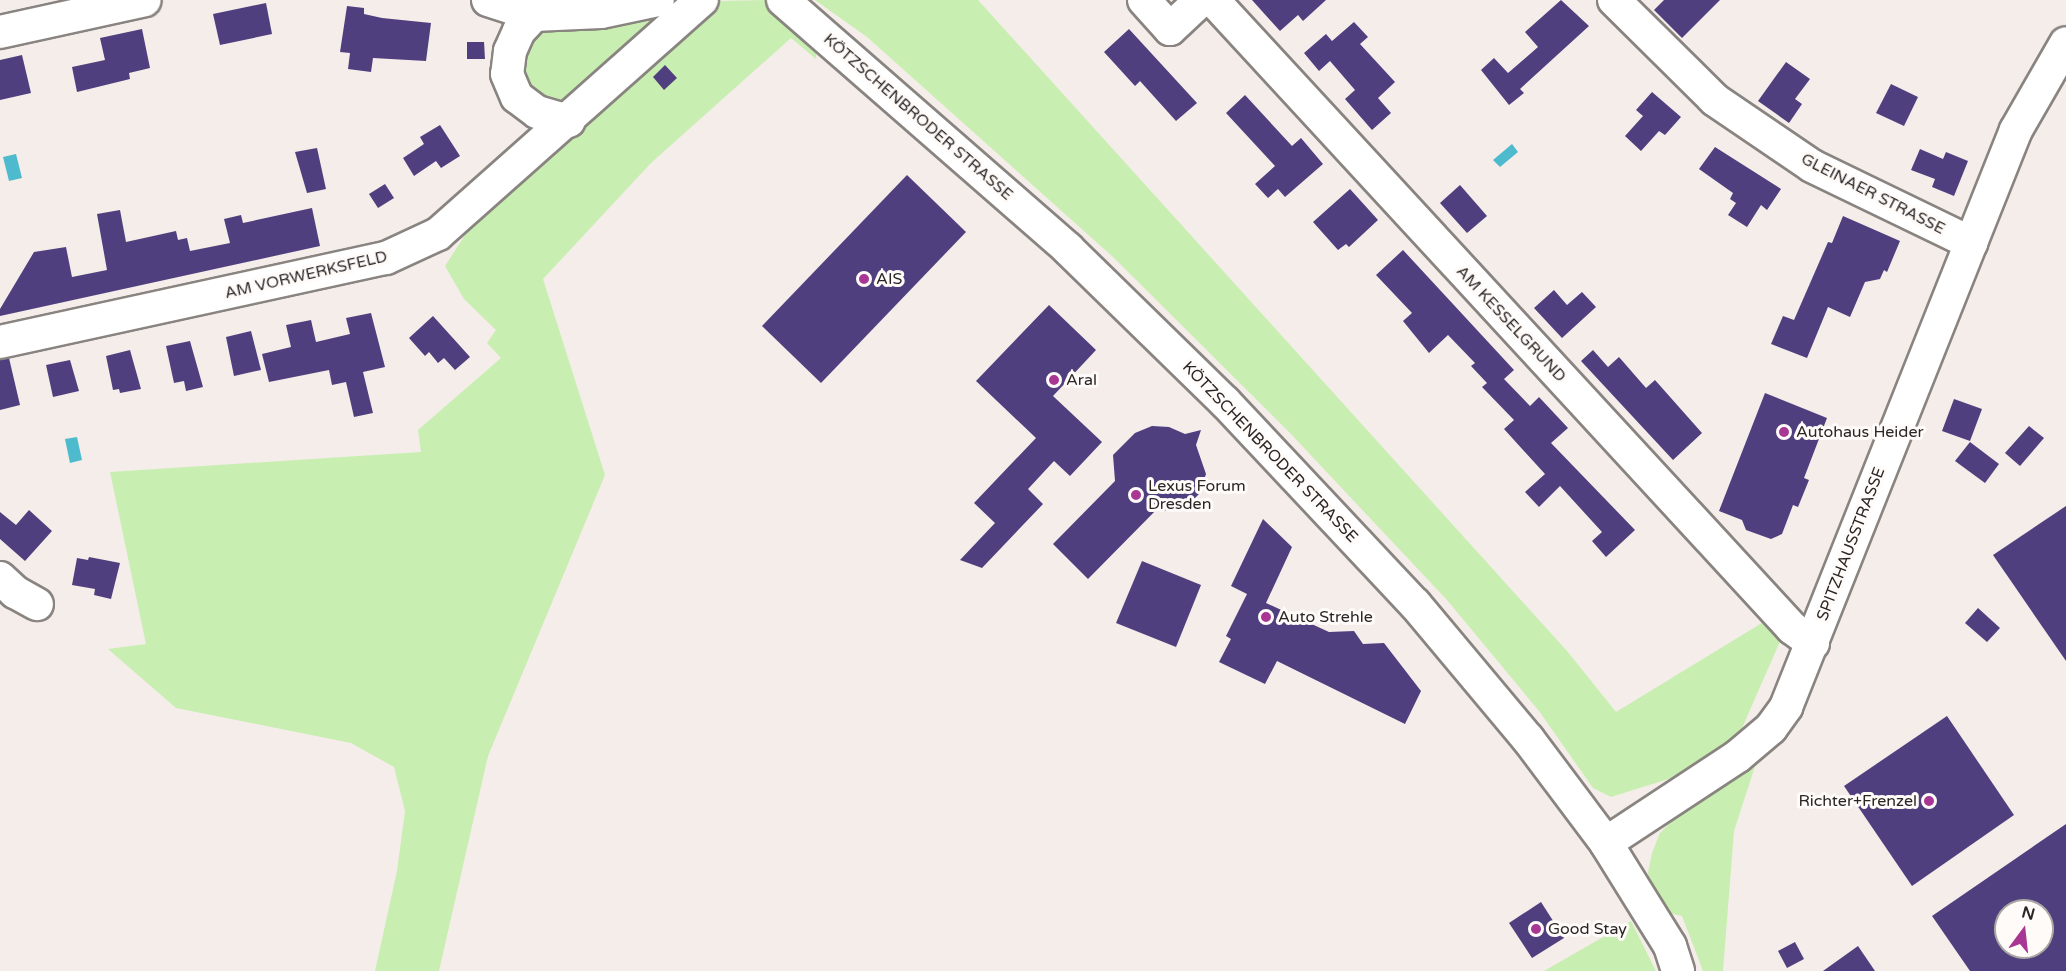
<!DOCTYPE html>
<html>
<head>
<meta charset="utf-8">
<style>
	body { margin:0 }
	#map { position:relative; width:2066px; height:971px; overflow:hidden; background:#f4ede9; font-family:"Varela Round",sans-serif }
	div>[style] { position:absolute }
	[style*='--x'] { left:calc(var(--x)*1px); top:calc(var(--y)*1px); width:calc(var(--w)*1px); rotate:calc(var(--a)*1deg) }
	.green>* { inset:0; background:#c9eeb1 }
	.water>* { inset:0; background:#4dbace }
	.building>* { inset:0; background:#503f7e }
	.roads { filter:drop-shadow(2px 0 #898480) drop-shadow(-2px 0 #898480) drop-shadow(0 2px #898480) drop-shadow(0 -2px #898480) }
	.minor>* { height:32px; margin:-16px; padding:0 16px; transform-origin:16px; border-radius:16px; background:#fff }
	.dots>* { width:16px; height:16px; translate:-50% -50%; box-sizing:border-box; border:3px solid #fffbf9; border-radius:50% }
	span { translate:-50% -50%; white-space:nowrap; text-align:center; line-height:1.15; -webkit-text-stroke:6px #fffbf9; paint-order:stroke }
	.street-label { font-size:16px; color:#292625 }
	.poi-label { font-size:16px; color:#292625 }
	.left { translate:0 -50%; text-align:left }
	.right { translate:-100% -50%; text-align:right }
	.north { position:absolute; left:1994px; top:899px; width:60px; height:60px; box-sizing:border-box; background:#fffbf9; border:2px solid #a9a6a4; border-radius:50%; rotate:15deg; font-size:16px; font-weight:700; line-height:24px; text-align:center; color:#292625 }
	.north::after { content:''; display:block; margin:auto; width:21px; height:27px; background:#a73793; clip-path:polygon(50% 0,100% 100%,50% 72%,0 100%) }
</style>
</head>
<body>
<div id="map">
	<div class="green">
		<i style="clip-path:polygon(768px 0,817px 38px,816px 59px,791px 38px,651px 163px,543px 279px,605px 475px,488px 756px,439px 971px,375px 971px,397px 871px,405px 811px,394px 767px,351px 743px,176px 708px,108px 649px,146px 644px,110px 472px,421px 452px,418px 430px,501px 358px,487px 343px,496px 330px,464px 299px,445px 266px,478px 215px,720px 1px)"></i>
		<i style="clip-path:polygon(815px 0,978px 0,1567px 651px,1616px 712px,1770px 618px,1785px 630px,1739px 735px,1678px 776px,1611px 797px,1593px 788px,1539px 711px,1447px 600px,1290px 433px,1113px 257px,867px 37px)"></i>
		<i style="clip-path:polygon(657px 12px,663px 17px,573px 99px,558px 103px,530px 94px,517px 57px,532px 33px,547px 27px)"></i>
		<i style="clip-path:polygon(1759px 754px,1734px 831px,1723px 971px,1703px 971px,1682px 916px,1667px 913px,1652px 893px,1648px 873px,1652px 853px,1660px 833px,1681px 812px)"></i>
		<i style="clip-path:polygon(1631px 921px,1656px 971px,1544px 971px)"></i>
	</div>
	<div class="water">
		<i style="clip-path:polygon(1512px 144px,1518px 152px,1500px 167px,1493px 160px)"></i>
		<i style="clip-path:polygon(16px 154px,22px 178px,9px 181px,3px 157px)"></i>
		<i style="clip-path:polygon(77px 437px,82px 460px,70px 463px,65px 439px)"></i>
	</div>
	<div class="building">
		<i style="clip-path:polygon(1252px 0,1326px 0,1303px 21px,1298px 15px,1280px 31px)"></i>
		<i style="clip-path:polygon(1561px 0,1589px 26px,1520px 89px,1524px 93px,1509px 105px,1481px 70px,1494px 58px,1508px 73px,1538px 47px,1525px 32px)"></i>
		<i style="clip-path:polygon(1664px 0,1720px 0,1682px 38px,1654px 10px)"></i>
		<i style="clip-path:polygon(266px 3px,272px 34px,220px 45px,213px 14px)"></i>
		<i style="clip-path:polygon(347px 6px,364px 8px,364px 14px,382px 18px,431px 23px,426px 61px,373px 58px,371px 72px,348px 69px,350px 53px,340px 52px)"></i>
		<i style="clip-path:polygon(1354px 22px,1368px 37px,1360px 44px,1395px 82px,1378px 98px,1391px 113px,1372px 130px,1345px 99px,1355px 90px,1330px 61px,1319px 71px,1304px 53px,1326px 34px,1332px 41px)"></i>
		<i style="clip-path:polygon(142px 29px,150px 68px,129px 73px,130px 79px,77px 92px,72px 67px,105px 60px,100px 38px)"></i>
		<i style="clip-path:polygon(1129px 29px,1197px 103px,1176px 121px,1140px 81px,1135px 86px,1104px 52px)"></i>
		<i style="clip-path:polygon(467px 42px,484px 42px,485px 59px,467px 59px)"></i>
		<i style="clip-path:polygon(22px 55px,31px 93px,0 100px,0 60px)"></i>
		<i style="clip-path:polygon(1786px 62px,1810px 79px,1795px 99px,1802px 104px,1789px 123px,1758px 101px)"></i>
		<i style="clip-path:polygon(665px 65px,677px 78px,664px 90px,653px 77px)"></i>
		<i style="clip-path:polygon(1891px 84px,1918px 97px,1904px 126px,1876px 113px)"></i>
		<i style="clip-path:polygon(1652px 92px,1681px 117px,1665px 135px,1659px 131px,1641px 151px,1625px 136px,1643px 116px,1636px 110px)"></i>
		<i style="clip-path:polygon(1245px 95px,1292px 146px,1301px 138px,1323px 164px,1285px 197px,1278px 189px,1268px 198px,1255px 184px,1275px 166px,1226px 113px)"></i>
		<i style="clip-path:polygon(440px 125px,460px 156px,441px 168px,436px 161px,414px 176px,403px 158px,424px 144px,420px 137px)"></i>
		<i style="clip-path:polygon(1715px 147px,1781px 189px,1767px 210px,1761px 205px,1747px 227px,1728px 215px,1736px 203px,1730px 199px,1733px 193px,1699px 169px)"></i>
		<i style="clip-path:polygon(317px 148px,326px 189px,307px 193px,295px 152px)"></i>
		<i style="clip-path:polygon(1920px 149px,1943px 159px,1946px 152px,1968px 161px,1954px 196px,1932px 187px,1935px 179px,1911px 170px)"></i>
		<i style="clip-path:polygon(907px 175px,966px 232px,821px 383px,762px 326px)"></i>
		<i style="clip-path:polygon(385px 184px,394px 198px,378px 208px,369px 194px)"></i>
		<i style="clip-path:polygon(1460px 185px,1487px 216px,1467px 233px,1440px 203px)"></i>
		<i style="clip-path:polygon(1350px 189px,1378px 220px,1349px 247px,1346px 244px,1338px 250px,1313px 222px)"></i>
		<i style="clip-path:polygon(312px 208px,320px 246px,0 316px,0 309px,34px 252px,66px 247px,72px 277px,107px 270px,97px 214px,120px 210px,126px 242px,176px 231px,178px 240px,187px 238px,190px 251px,230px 243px,224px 219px,241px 215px,243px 223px)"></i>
		<i style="clip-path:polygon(1843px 216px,1900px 241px,1887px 272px,1884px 270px,1880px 279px,1865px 282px,1850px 317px,1828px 307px,1807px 358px,1771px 344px,1783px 316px,1794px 320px,1828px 242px,1832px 243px)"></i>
		<i style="clip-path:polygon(1403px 250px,1514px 370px,1504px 379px,1530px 406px,1539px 397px,1568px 428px,1551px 443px,1635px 530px,1606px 557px,1592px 541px,1602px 532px,1560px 486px,1539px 507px,1525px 492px,1545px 474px,1504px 429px,1514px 420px,1482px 387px,1487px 383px,1471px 366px,1475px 363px,1448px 335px,1429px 353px,1403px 321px,1412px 313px,1376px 275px)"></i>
		<i style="clip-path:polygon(1554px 290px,1567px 305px,1582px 292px,1596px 307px,1562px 338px,1534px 308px)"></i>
		<i style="clip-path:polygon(1049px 305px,1096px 350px,1053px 396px,1102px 442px,1070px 476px,1054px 461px,1028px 489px,1043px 504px,982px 568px,960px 560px,995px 523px,974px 503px,1036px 438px,976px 381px)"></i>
		<i style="clip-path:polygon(371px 313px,385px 367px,363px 372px,373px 413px,354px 417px,346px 382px,332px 385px,329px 370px,269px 382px,262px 354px,291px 347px,286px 325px,311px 320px,316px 342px,350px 334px,346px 318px)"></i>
		<i style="clip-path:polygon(433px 316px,470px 357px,455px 370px,444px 358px,438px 363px,429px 352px,425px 356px,409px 338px)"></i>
		<i style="clip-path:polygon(251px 331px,261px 370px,234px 376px,226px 337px)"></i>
		<i style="clip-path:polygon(190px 341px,203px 387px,186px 391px,184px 381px,174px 383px,166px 346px)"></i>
		<i style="clip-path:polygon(130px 350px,141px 389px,120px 393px,119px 389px,113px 390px,106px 356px)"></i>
		<i style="clip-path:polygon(1593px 350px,1608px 367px,1619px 357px,1646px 388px,1655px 380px,1702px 433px,1673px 460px,1581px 361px)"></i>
		<i style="clip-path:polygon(9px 358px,20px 405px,0 410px,0 359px)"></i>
		<i style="clip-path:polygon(70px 360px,79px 391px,53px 397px,46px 365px)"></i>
		<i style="clip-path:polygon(1765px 393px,1827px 418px,1804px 478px,1809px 480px,1798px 507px,1793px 505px,1782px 534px,1771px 539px,1746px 530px,1742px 520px,1719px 511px)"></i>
		<i style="clip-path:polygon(1954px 399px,1982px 409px,1970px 441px,1942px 431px)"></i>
		<i style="clip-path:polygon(1152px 426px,1169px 427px,1185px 434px,1201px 430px,1196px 445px,1206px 474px,1199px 494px,1187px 506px,1162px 511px,1167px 499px,1088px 579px,1053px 544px,1115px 481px,1113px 455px,1135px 433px)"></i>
		<i style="clip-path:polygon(2029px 426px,2044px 438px,2020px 466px,2005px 453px)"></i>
		<i style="clip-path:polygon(1970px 442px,1999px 464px,1985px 483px,1955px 461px)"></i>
		<i style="clip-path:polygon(2066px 506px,2066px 661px,1993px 555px)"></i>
		<i style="clip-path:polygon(29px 510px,52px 531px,25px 561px,0 539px,0 512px,16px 525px)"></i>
		<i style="clip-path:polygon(1263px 519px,1292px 547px,1266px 603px,1329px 632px,1354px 631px,1363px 644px,1384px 643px,1421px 691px,1405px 724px,1277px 661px,1265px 684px,1219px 662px,1231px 639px,1226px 636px,1247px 594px,1231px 586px)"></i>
		<i style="clip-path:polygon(89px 557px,120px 563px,111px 599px,94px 595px,95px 589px,72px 585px,77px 558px,88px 560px)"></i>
		<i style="clip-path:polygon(1142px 561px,1201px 585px,1176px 647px,1116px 623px)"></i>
		<i style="clip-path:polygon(1978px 608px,2000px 628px,1987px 642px,1965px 623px)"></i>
		<i style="clip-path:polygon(1947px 716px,2014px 815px,1912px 886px,1844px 786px)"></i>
		<i style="clip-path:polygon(evenodd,2066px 824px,2066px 971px,1970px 971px,1932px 916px,2066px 824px,2006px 911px,2042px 911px,2042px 947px,2006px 947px,2006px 911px)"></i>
		<i style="clip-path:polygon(1541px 902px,1564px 938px,1532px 958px,1509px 923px)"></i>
		<i style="clip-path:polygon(1795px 942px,1804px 959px,1787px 968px,1778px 951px)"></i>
		<i style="clip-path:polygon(1858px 946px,1875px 971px,1823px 971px)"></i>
	</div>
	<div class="roads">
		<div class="minor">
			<i style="--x:488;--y:0;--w:48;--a:18.1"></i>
			<i style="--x:534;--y:15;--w:67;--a:-2.6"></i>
			<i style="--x:601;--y:12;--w:58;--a:-11.9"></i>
			<i style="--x:783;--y:0;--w:378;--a:41.1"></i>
			<i style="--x:1068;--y:249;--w:219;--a:44.3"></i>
			<i style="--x:1225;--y:402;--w:277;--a:46.8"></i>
			<i style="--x:1415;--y:604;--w:176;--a:50.1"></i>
			<i style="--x:1528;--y:739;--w:130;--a:53.1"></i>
			<i style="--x:1606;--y:843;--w:121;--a:58.1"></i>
			<i style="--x:1670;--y:946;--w:26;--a:72"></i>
			<i style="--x:1144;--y:0;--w:39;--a:48"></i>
			<i style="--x:1170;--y:29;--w:42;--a:-43.1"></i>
			<i style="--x:1213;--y:0;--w:854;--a:47.32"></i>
			<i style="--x:1792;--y:628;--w:26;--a:36"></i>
			<i style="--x:1614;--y:0;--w:142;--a:44.7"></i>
			<i style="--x:1715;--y:100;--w:117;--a:34.2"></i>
			<i style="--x:1812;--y:166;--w:177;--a:25.8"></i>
			<i style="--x:534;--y:15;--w:22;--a:133"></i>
			<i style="--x:519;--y:31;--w:22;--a:114"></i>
			<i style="--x:510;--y:51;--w:23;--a:97"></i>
			<i style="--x:507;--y:74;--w:25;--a:67"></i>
			<i style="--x:517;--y:97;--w:25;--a:37"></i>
			<i style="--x:537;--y:112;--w:33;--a:16"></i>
			<i style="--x:0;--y:32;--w:148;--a:-12.4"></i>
			<i style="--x:0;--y:342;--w:395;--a:-12.3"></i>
			<i style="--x:386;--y:258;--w:57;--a:-24.8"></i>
			<i style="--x:438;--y:234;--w:353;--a:-41.6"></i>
			<i style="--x:0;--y:578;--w:21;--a:43"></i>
			<i style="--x:15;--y:592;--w:25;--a:29"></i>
			<i style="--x:1606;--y:843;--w:158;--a:-33.4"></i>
			<i style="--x:1738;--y:756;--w:43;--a:-40.3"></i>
			<i style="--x:1771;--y:728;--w:26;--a:-54"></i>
			<i style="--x:1786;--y:707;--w:621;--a:-68.27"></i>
			<i style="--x:2016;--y:130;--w:100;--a:-60.1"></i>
		</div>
	</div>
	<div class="dots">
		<i style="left:864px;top:279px;background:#a73793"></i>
		<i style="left:1054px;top:380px;background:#a73793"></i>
		<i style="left:1784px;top:432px;background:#a73793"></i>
		<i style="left:1136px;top:495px;background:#a73793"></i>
		<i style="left:1266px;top:617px;background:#a73793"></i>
		<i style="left:1929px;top:801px;background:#a73793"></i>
		<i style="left:1536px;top:929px;background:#a73793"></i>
	</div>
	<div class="street-label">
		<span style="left:918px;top:117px;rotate:41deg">KÖTZSCHENBRODER STRASSE</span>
		<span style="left:1873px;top:194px;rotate:27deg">GLEINAER STRASSE</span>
		<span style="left:306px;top:275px;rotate:-13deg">AM VORWERKSFELD</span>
		<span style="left:1511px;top:324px;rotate:47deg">AM KESSELGRUND</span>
		<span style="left:1270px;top:452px;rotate:46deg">KÖTZSCHENBRODER STRASSE</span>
		<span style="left:1851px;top:544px;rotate:-69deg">SPITZHAUSSTRASSE</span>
	</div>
	<div class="poi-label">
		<span class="left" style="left:876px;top:279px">AIS</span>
		<span class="left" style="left:1066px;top:380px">Aral</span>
		<span class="left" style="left:1796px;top:432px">Autohaus Heider</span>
		<span class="left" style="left:1148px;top:495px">Lexus Forum<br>Dresden</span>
		<span class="left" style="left:1278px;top:617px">Auto Strehle</span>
		<span class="right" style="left:1917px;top:801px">Richter+Frenzel</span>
		<span class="left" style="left:1548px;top:929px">Good Stay</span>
	</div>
	<div class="north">N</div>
</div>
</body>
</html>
